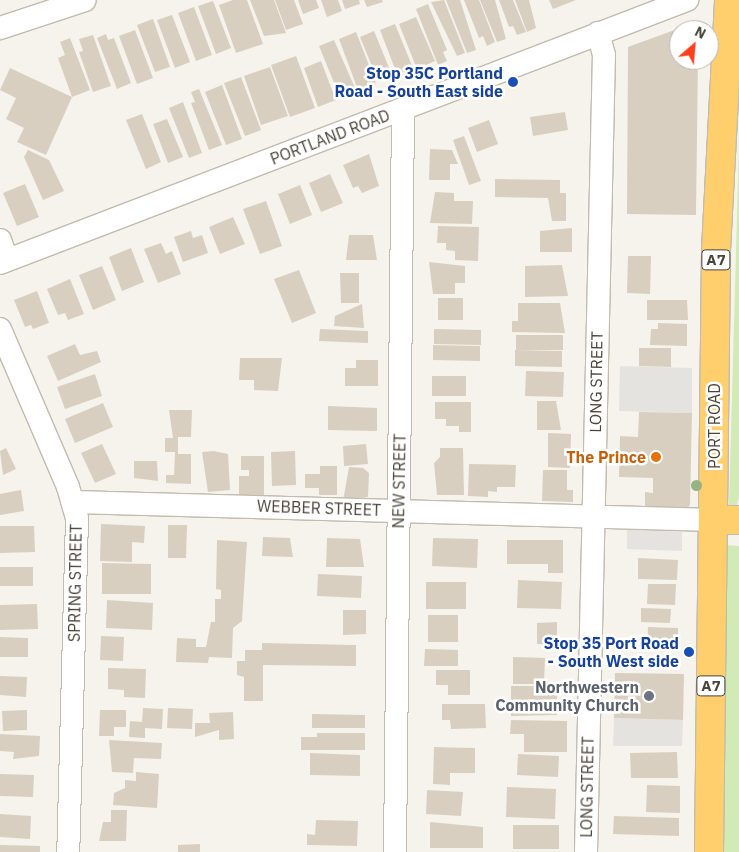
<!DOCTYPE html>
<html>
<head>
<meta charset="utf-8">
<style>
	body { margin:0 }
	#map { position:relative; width:739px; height:852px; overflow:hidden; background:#f6f3ec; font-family:"IBM Plex Sans",sans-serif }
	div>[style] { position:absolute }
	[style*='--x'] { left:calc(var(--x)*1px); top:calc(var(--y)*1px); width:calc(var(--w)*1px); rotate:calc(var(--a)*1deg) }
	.green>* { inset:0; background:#d2eab5 }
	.parking>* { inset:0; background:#e5e3e0 }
	.building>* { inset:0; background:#d8cfc1 }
	.roads { filter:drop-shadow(1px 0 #c2bbae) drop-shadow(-1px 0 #c2bbae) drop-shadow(0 1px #c2bbae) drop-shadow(0 -1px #c2bbae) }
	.minor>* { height:22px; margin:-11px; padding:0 11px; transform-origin:11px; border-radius:11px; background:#fff }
	.highway>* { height:28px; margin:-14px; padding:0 14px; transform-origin:14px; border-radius:14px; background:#ffcf6e }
	.trees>* { width:11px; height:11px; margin:-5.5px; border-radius:50%; background:#97b381 }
	.dots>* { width:14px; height:14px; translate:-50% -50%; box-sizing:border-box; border:2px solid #fff; border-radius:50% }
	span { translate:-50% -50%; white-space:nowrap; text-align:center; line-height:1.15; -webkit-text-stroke:5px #fff; paint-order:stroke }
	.shield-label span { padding:1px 4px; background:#fff; border:1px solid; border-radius:4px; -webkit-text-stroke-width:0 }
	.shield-label { font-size:15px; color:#4b4439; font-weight:700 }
	.transit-label { font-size:16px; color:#164399; font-weight:700 }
	.right { translate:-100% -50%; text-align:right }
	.street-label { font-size:16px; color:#4b4439 }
	.food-label { font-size:16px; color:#c56008; font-weight:700 }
	.worship-label { font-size:16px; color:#5b616d; font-weight:700 }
	.north { position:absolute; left:669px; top:20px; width:50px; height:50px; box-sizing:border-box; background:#fff; border:1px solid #b7b4b0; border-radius:50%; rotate:27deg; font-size:14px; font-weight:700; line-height:20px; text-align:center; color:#4b4439 }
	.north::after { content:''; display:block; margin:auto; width:18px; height:22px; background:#fc3f1d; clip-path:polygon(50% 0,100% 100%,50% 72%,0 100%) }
</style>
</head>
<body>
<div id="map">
	<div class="green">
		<i style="clip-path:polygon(739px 143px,739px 498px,735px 511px,729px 506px)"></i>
		<i style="clip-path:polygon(726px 545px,739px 546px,739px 852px,721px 852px)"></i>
	</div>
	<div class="parking">
		<i style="clip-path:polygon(620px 366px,692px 368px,692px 413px,619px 411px)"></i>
		<i style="clip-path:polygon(627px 529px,682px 531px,682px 551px,627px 549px)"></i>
		<i style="clip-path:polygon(614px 718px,683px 720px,682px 746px,613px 746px)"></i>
	</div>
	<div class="building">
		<i style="clip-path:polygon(233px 0,247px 0,263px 44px,236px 53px,219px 5px)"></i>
		<i style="clip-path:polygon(250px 0,274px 0,286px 33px,264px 36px)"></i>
		<i style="clip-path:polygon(275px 0,294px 0,303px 24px,286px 30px)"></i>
		<i style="clip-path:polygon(298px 0,316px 0,319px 8px,303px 14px)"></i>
		<i style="clip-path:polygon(321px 0,338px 0,342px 11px,327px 17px)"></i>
		<i style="clip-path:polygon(342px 0,359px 0,360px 4px,345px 9px)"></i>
		<i style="clip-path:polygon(364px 0,382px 0,383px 2px,367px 7px)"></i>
		<i style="clip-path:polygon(444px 0,465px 53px,457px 56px,431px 2px)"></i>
		<i style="clip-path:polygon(446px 0,460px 0,476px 50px,467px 53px)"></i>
		<i style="clip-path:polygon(464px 0,479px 0,495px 42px,487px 46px,483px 36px,479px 38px)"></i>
		<i style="clip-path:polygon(480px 0,495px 0,506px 39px,497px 42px)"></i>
		<i style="clip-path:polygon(499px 0,513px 0,526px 32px,517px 35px,513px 26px,509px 27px)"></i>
		<i style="clip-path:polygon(515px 0,529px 0,536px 28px,527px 32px)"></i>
		<i style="clip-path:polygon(549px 0,576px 0,553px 9px)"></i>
		<i style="clip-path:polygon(213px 1px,231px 48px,216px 54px,198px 6px)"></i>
		<i style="clip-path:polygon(428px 4px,447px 50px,443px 52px,447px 61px,438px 65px,416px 9px)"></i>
		<i style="clip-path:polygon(194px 7px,212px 55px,196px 61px,178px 13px)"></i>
		<i style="clip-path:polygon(172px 15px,190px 62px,175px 68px,157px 20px)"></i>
		<i style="clip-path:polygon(416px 17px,435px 61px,417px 69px,399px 24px)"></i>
		<i style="clip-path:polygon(153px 19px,170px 67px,155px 72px,137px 25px)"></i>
		<i style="clip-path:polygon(699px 21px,699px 30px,679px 30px,679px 60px,698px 60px,696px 215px,627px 214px,628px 47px)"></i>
		<i style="clip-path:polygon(395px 24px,413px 68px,397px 74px,380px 30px)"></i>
		<i style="clip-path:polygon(135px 30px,153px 78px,137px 84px,119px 36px)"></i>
		<i style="clip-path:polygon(374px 31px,392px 75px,378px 81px,360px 37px)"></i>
		<i style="clip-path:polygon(356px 32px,376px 83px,358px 90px,339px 39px)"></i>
		<i style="clip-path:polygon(106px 34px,108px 40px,114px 38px,131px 83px,117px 89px,97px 38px)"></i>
		<i style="clip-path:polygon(93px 35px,111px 86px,93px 92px,79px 52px,83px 51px,79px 39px)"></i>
		<i style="clip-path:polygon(70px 38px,90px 90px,72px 97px,58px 58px,65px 55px,60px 42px)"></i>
		<i style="clip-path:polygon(334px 40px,355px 88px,339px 95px,319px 46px)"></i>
		<i style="clip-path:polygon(296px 56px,315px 108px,290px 117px,271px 65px)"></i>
		<i style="clip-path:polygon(321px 61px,336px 100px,318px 107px,304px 68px)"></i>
		<i style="clip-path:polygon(270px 67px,288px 116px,261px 125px,244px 76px)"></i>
		<i style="clip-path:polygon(10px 68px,72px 97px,46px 155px,17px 142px,24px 128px,6px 119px,16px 98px,0 90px)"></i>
		<i style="clip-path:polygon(241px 77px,261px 130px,245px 136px,224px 83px)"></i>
		<i style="clip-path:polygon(222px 85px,242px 139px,226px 145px,205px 92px)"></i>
		<i style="clip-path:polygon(199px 89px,222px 145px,209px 150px,191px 103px,195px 102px,191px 92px)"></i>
		<i style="clip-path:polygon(183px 102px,202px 153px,189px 158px,169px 108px)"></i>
		<i style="clip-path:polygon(565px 112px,568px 130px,533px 136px,530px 117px)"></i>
		<i style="clip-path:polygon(142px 114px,161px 162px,146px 169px,126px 120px)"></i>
		<i style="clip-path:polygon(167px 119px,183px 157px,168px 163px,153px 124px)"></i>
		<i style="clip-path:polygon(489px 120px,498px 144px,477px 152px,468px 128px)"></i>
		<i style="clip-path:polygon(464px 136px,481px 181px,469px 185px,453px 140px)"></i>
		<i style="clip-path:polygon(430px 149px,452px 150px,458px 164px,450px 164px,450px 180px,429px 180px)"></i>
		<i style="clip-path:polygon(28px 150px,49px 160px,64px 191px,43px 200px,24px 157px)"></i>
		<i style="clip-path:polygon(369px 154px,379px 186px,362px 193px,358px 186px,353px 188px,343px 165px)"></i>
		<i style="clip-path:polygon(330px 174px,343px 203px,321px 212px,309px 183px)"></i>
		<i style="clip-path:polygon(495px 179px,560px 180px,560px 193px,566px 193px,566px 221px,552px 221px,548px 198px,495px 197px)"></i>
		<i style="clip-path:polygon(25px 184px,39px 217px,17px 226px,3px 193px)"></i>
		<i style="clip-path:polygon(300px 185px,312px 215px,290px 224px,278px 194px)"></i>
		<i style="clip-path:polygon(435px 192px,454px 193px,454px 201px,473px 201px,472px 224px,430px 223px)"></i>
		<i style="clip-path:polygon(266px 201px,282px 246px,260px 254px,243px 209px)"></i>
		<i style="clip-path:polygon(233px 217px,245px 244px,220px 254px,209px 227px)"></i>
		<i style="clip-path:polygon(438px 226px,479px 227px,478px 261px,455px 260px,455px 251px,446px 250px,446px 243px,437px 243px)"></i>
		<i style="clip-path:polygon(572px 228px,572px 252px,540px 252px,540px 231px)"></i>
		<i style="clip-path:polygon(191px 231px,193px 238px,202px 235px,208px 253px,183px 262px,174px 237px)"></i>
		<i style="clip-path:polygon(349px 235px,373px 235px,377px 260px,346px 260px)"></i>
		<i style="clip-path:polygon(161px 243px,166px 254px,172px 251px,181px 274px,158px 283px,144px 249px)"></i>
		<i style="clip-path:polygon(131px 248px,144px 282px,122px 291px,109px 257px)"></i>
		<i style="clip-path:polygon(628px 256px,651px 256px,650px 294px,627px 293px)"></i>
		<i style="clip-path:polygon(429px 262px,465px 266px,465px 283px,455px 283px,455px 294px,433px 294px)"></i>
		<i style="clip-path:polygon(562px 265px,568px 296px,525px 297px,525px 266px)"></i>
		<i style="clip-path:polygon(102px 266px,116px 300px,93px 310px,79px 275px)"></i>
		<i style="clip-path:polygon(299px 270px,316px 313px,292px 323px,274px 279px)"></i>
		<i style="clip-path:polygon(340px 273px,359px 273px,359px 303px,341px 303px)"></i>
		<i style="clip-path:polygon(70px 279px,84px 314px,68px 320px,65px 313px,58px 315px,47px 289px)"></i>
		<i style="clip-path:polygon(37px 291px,49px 323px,33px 329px,31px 325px,25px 327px,14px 300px)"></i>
		<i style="clip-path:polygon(438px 298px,463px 298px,463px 320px,438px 320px)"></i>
		<i style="clip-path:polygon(647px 300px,687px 300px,688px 320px,647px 320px)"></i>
		<i style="clip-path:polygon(518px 303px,560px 303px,565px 333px,512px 332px,512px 321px,518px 321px)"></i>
		<i style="clip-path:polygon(362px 304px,364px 328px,334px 326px,335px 316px)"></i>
		<i style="clip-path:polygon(658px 323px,687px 324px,687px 346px,650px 345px,651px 329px,658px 329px)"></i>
		<i style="clip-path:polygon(320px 329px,368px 331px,368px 343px,319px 341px)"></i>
		<i style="clip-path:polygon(434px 329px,481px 330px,481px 345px,434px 344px)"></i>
		<i style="clip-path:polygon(516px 335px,563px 335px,563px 350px,516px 350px)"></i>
		<i style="clip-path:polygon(75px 344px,80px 355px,97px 351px,101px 362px,58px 381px,47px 356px)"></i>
		<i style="clip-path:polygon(433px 345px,480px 346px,480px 361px,433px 360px)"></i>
		<i style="clip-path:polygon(639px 348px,671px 348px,671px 367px,639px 366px)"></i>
		<i style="clip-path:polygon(515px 350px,562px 351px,562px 367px,515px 366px)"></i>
		<i style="clip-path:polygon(240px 358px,282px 358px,278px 391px,254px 390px,254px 380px,239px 380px)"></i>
		<i style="clip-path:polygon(356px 360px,378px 360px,378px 386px,345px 386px,345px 368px,356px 368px)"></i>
		<i style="clip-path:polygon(526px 371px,564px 372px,563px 397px,525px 396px)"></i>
		<i style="clip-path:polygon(95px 374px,102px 396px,65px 409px,57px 387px)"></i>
		<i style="clip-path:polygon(432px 376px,466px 376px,466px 396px,432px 396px)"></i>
		<i style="clip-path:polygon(537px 401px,556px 401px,561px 430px,537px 430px)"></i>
		<i style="clip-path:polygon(435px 402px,471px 402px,471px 432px,459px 432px,459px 426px,446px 426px,446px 419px,435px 419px)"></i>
		<i style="clip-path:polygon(103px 403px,113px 427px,75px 443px,65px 419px)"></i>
		<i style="clip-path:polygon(328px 406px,377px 408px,377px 431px,328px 430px)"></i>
		<i style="clip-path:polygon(169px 410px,192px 410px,191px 437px,178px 437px,178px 454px,191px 454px,191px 484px,166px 483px,166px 475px,174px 475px,175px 452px,165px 452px,165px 438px,173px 438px)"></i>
		<i style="clip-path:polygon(639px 412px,692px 413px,690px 505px,685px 511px,645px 510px,645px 492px,653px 493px,653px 478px,619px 477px,620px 436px,638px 437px)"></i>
		<i style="clip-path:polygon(548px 433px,571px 434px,570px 468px,548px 467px)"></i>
		<i style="clip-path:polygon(102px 444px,116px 474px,95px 483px,81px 453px)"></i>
		<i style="clip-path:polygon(366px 444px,368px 464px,344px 466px,343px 446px)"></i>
		<i style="clip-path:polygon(6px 448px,16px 469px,3px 475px,0 451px)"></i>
		<i style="clip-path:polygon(440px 448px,463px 448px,464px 495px,437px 495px,434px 463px,440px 457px)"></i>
		<i style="clip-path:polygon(214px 451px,228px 454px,230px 490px,208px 492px,202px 452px)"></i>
		<i style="clip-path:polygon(295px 451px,296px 485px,272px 486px,271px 452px)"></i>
		<i style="clip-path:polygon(241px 456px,264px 456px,264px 495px,239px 495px,239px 476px,249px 476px,249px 470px,241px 470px)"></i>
		<i style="clip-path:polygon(134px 461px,157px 461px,158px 481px,134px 478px)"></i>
		<i style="clip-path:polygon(469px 464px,516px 465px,515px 487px,497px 487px,497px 492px,488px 491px,488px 497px,468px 496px)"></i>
		<i style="clip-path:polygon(320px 466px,337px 466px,337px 495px,319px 495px,319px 488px,305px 488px,305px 474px,320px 474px)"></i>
		<i style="clip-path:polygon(349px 467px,363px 468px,369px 473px,368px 497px,343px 501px)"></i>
		<i style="clip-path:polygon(543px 470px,567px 470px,567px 490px,573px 490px,573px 502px,542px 501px)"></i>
		<i style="clip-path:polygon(21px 490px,24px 511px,0 515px,0 494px)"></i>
		<i style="clip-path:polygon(101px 524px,145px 526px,144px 543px,132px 542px,132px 562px,100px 561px)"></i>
		<i style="clip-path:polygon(168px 525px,187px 525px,186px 558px,168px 558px)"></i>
		<i style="clip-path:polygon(0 526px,34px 526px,35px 552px,0 553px)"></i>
		<i style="clip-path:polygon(263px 537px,290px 538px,293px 557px,262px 556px)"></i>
		<i style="clip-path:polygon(327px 538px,360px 539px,364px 567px,326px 567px)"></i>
		<i style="clip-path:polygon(433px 538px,478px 539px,477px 568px,432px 566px)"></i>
		<i style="clip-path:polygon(217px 540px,247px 542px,242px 621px,233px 628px,232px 658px,209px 657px,208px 663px,176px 662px,177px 638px,196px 639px,196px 647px,206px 647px,211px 622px,215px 622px,215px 599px,221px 599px,221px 590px,216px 589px)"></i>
		<i style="clip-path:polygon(507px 540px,563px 540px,563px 573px,548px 573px,548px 564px,507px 564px)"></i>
		<i style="clip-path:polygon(638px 558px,678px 560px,677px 580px,638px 579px)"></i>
		<i style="clip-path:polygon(102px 563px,151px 564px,151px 594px,102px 594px)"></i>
		<i style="clip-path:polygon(0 567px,33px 567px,33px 586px,0 586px)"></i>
		<i style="clip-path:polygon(318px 574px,362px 576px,361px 598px,317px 596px)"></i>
		<i style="clip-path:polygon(518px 580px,562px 582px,561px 609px,517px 608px)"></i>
		<i style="clip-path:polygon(426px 582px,466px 582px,466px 609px,426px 609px)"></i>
		<i style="clip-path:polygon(648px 584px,676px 584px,675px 605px,647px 604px)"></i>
		<i style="clip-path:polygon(107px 600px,153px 603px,152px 630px,106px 628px)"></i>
		<i style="clip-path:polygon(37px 604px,38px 629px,0 630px,0 605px)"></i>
		<i style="clip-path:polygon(641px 608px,671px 609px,670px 623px,641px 622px)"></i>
		<i style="clip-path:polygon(343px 610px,366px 610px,366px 634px,343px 635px)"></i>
		<i style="clip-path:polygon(428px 615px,458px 615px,458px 642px,428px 642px)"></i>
		<i style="clip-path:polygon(557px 622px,557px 644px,537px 644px,537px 623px)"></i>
		<i style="clip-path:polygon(648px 627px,678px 628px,678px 650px,647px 649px)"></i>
		<i style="clip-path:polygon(101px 636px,124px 637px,123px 661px,100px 660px)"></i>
		<i style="clip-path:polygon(0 637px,28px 638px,28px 657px,0 657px)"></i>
		<i style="clip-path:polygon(262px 643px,356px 645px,356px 666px,263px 665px,263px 701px,244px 701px,244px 677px,237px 675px,237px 661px,245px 661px,245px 650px,262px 650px)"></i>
		<i style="clip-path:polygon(425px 649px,458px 650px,458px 666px,424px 666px)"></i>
		<i style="clip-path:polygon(513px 657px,545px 658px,544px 684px,513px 684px)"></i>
		<i style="clip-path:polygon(108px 668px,146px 669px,145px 698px,124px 697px,124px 690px,108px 689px)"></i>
		<i style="clip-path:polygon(436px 670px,470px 670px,470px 695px,448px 695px,448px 685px,436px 685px)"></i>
		<i style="clip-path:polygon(615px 673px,684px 674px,683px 720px,614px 718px)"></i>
		<i style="clip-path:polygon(0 676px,27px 677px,26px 697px,0 695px)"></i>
		<i style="clip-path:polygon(511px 686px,557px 686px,557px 715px,511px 716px)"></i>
		<i style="clip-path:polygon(442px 704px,485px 704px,486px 728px,451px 729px,450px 720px,442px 720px)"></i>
		<i style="clip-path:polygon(143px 708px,163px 709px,162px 729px,145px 728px,145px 738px,129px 737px,130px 721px,142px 722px)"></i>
		<i style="clip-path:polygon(168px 708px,193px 709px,192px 729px,167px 728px)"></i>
		<i style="clip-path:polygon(27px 710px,27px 730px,3px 731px,2px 711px)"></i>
		<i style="clip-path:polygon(100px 710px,126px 710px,126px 727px,114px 727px,114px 736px,99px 736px)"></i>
		<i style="clip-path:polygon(233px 712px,234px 739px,219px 740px,219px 730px,195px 737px,195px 723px,210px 723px,209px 713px)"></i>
		<i style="clip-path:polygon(312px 714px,365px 715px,365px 728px,312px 728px)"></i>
		<i style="clip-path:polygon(511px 720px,567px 721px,567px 752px,524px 752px,524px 734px,510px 734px)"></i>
		<i style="clip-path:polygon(317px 733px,365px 733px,365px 750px,301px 750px,301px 737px,317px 737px)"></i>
		<i style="clip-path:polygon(0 734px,40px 736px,39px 756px,13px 759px,14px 752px,0 751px)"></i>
		<i style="clip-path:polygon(109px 740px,162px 743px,161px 759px,134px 758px,133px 773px,112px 772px)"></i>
		<i style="clip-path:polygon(434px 747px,475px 748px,475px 773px,450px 773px,450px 785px,433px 784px)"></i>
		<i style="clip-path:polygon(677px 752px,678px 778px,631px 778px,630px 753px)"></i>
		<i style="clip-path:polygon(310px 753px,360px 755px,360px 776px,310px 775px)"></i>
		<i style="clip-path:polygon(518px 754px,559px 756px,558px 777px,517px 775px)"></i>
		<i style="clip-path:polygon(136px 772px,159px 774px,157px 808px,113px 805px,114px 793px,125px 788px,125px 780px,136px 781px)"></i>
		<i style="clip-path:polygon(0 774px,34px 775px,33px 797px,0 796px)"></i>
		<i style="clip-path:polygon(647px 785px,680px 786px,680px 813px,646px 812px)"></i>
		<i style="clip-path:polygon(507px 787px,556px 789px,555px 819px,506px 817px)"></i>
		<i style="clip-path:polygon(427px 790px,463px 792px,461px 816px,426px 814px)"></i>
		<i style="clip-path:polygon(111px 810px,127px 810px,126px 841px,99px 841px,103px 822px,111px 822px)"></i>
		<i style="clip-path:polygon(0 814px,31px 816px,30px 839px,0 837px)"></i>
		<i style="clip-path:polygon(614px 816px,679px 818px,679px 836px,613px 834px)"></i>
		<i style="clip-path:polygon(316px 820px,358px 821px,357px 846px,307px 845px,307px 834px,315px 835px)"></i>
		<i style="clip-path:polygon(430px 822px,483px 827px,483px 848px,430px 848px)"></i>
		<i style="clip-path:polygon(513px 825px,559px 825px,559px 849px,513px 849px)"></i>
		<i style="clip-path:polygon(200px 844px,200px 852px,178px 852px,178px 845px)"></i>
		<i style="clip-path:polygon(0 845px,40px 846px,40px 852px,0 852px)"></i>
	</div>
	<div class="roads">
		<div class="minor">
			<i style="--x:0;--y:28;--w:89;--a:-18.2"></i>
			<i style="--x:0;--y:240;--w:21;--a:71"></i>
			<i style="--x:0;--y:263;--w:736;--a:-20.95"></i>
			<i style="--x:0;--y:329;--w:172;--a:66.7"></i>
			<i style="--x:68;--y:487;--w:32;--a:74"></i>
			<i style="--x:77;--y:518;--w:334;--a:91.5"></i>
			<i style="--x:74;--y:502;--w:640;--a:1.61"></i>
			<i style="--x:395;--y:852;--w:743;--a:-89.38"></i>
			<i style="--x:586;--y:852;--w:797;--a:-88.71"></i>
			<i style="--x:604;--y:55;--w:23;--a:-105"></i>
		</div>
		<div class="highway">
			<i style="--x:714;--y:520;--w:25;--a:0"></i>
			<i style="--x:709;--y:852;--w:602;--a:-89.33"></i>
			<i style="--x:716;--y:250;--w:250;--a:-87"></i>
		</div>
	</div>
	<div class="trees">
		<i style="left:696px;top:485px"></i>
	</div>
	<div class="dots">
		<i style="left:513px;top:82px;background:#1a4fb4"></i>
		<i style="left:656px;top:457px;background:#e8710a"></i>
		<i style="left:689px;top:652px;background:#1a4fb4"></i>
		<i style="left:649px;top:696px;background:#6b7280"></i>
	</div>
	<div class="shield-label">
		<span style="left:716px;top:260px">A7</span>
		<span style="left:711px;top:686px">A7</span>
	</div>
	<div class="transit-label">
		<span class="right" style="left:503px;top:82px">Stop 35C Portland<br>Road - South East side</span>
		<span class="right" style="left:679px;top:652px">Stop 35 Port Road<br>- South West side</span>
	</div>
	<div class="street-label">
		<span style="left:330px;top:137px;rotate:-21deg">PORTLAND ROAD</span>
		<span style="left:596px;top:382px;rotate:-89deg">LONG STREET</span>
		<span style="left:714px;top:426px;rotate:-90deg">PORT ROAD</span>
		<span style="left:399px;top:481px;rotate:-89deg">NEW STREET</span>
		<span style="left:319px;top:508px;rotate:2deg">WEBBER STREET</span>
		<span style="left:75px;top:583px;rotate:-89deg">SPRING STREET</span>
		<span style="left:587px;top:787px;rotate:-89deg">LONG STREET</span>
	</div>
	<div class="food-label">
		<span class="right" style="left:646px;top:457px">The Prince</span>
	</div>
	<div class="worship-label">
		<span class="right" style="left:639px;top:696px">Northwestern<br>Community Church</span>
	</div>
	<div class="north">N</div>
</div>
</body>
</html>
